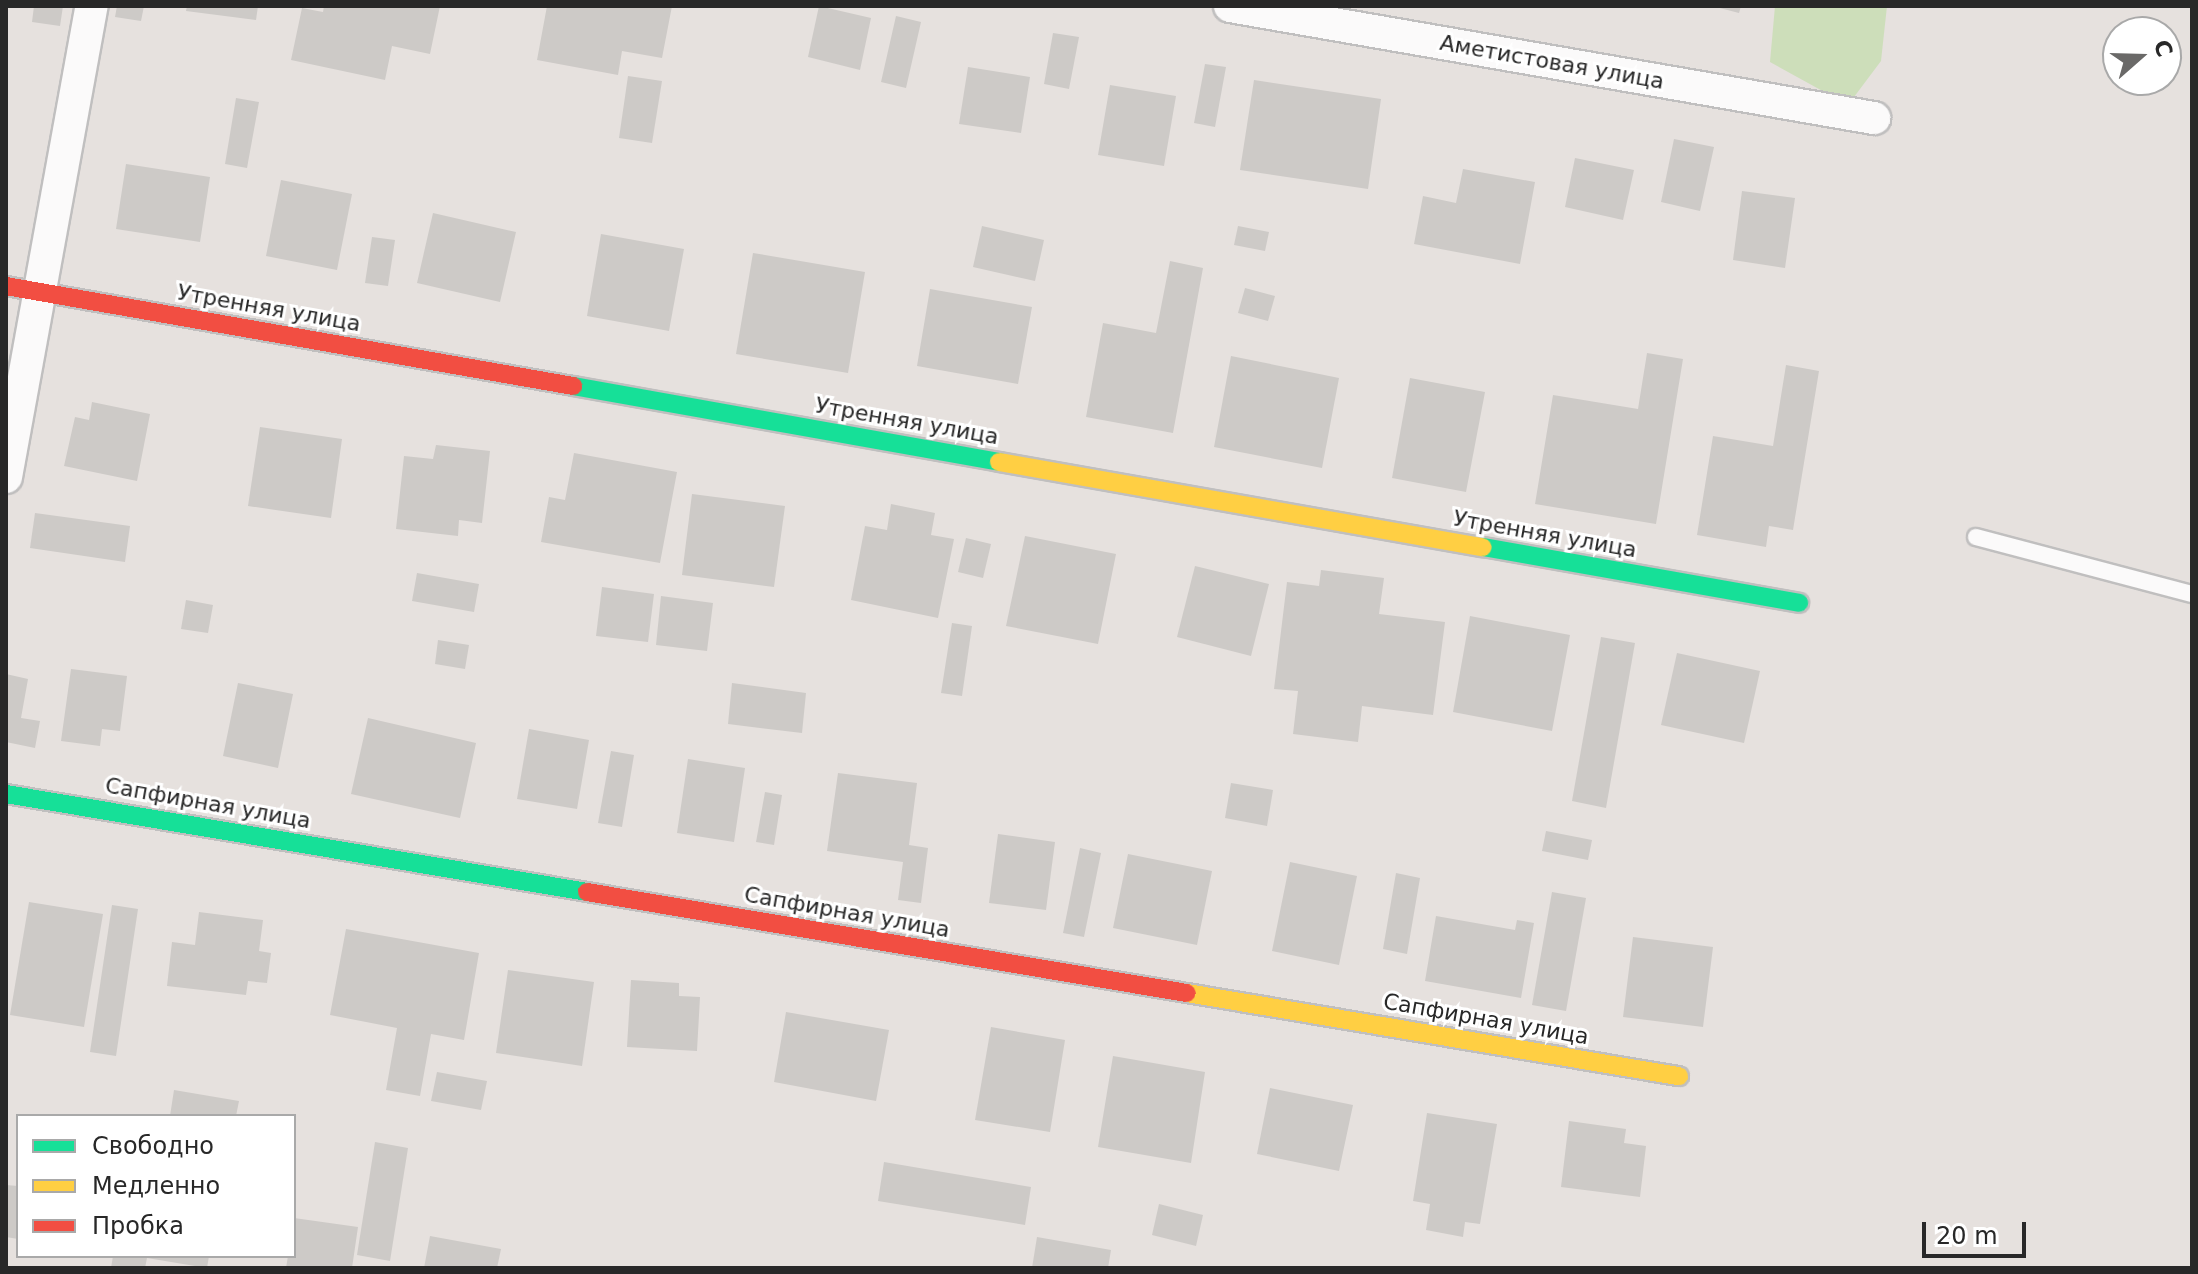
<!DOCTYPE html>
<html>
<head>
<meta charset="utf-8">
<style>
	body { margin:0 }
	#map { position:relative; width:2198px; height:1274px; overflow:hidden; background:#e6e1de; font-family:"DejaVu Sans",sans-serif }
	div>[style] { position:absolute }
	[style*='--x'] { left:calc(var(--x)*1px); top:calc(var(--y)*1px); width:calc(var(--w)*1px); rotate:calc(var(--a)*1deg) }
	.green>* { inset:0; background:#cddeba }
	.building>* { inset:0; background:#cdcac7 }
	.roads { filter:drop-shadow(2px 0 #c0bfbf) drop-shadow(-2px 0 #c0bfbf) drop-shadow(0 2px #c0bfbf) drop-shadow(0 -2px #c0bfbf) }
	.lane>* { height:16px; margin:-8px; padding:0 8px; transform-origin:8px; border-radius:8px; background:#fbfafa }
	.street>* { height:32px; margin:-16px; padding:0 16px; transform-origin:16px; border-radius:16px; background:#fbfafa }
	.fast>* { height:18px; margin:-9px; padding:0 9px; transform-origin:9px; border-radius:9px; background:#16e098 }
	.slow>* { height:18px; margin:-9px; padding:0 9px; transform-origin:9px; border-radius:9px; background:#ffcf43 }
	.jam>* { height:18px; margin:-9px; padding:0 9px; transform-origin:9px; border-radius:9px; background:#f24e42 }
	span { translate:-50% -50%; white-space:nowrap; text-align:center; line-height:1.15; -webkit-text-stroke:6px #fff; paint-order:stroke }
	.street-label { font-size:22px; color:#282828 }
	.frame { position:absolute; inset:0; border:8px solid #282828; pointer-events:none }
	.legend { position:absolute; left:16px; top:1114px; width:280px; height:144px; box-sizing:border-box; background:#fff; border:2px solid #a9a9a9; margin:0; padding:10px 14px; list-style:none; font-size:24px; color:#282828 }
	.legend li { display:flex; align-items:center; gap:16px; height:40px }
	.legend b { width:40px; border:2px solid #a9a9a9 }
	.north { position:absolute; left:2102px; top:16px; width:80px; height:80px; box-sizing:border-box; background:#fff; border:2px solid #a9a9a9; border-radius:50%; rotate:70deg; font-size:22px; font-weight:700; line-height:32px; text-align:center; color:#282828 }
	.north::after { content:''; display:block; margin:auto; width:28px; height:36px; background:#6a6968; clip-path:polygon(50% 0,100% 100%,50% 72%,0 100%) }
	.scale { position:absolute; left:1922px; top:1222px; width:104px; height:36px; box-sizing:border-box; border:4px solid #282828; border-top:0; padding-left:10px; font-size:24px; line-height:28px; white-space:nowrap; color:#282828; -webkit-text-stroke:6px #fff; paint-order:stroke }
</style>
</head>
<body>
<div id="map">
	<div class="green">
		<i style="clip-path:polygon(1775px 6px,1887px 6px,1881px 61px,1848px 105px,1770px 62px)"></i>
	</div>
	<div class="building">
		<i style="clip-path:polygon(34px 6px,63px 6px,60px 26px,32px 22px)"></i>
		<i style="clip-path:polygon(117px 6px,144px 6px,141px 21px,115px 17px)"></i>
		<i style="clip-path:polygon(187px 6px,258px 6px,256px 20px,186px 11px)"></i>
		<i style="clip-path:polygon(324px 6px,440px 6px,430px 54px,392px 46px,385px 80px,291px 60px,302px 8px,323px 12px)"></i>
		<i style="clip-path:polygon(547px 6px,672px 6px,662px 58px,622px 51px,618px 75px,537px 60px)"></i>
		<i style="clip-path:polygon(819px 6px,871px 18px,860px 70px,808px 57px)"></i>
		<i style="clip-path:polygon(1712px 6px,1741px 6px,1739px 13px)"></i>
		<i style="clip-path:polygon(896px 16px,921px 22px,906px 88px,881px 82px)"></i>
		<i style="clip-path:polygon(1053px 33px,1079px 37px,1069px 89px,1044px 84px)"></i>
		<i style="clip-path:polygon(1205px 64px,1226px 67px,1215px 127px,1194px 123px)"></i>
		<i style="clip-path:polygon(968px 67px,1030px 77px,1021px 133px,959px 124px)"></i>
		<i style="clip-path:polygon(628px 76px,662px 81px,652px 143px,619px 138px)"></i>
		<i style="clip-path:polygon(1254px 80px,1381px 99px,1368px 189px,1240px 170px)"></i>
		<i style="clip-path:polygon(1110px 85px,1176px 96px,1164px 166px,1098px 155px)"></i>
		<i style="clip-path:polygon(236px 98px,259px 102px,247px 168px,225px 164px)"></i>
		<i style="clip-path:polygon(1674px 139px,1714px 147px,1700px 211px,1661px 202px)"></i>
		<i style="clip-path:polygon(1575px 158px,1634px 170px,1623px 220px,1565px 207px)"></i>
		<i style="clip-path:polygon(126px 164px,210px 177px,200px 242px,116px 229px)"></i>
		<i style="clip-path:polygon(1463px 169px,1535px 182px,1520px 264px,1414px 244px,1423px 196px,1456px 203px)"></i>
		<i style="clip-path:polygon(281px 180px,352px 194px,337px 270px,266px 256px)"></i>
		<i style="clip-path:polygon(1742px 191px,1795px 198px,1785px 268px,1733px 260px)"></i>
		<i style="clip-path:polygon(433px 213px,516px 232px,500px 302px,417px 283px)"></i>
		<i style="clip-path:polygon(982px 226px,1044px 240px,1035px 281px,973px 267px)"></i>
		<i style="clip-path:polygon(1238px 226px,1269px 232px,1265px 251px,1234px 245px)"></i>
		<i style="clip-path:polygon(601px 234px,684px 249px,669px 331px,587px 316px)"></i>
		<i style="clip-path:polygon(372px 237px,395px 240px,388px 286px,365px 283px)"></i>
		<i style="clip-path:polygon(753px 253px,865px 272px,848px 373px,736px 354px)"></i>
		<i style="clip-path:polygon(1170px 261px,1203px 268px,1173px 433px,1086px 417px,1103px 323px,1156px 333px)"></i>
		<i style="clip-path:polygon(1245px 288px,1275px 296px,1268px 321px,1238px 313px)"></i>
		<i style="clip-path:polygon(930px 289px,1032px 307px,1018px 384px,917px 366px)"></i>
		<i style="clip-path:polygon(1647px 353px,1683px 359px,1656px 524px,1535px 504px,1553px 395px,1638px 409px)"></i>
		<i style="clip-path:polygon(1231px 356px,1339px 378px,1322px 468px,1214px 447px)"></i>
		<i style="clip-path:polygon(1786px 365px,1819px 371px,1793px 530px,1769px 526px,1766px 547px,1697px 535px,1713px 436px,1773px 446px)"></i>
		<i style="clip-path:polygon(1410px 378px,1485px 392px,1466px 492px,1392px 478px)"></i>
		<i style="clip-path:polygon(92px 402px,150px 414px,137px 481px,64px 466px,75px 417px,89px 420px)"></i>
		<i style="clip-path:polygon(260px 427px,342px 439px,331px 518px,248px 506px)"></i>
		<i style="clip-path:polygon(436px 445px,490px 451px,482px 523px,459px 520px,458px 536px,396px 529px,404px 456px,433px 459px)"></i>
		<i style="clip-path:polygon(574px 453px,677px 472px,660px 563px,541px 542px,549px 497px,565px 500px)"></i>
		<i style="clip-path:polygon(692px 494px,785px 506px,774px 587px,682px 575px)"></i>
		<i style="clip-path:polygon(891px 504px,935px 513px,931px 535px,954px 539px,938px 618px,851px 600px,865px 526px,887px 530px)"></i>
		<i style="clip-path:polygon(35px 513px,130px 526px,125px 562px,30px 548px)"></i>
		<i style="clip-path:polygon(1025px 536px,1116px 554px,1098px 644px,1006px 626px)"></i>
		<i style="clip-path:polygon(966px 538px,991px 544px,983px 578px,958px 572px)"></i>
		<i style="clip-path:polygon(1195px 566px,1269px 584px,1251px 656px,1177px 637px)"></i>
		<i style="clip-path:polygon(1321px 570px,1384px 578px,1379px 614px,1445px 622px,1433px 715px,1362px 706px,1358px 742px,1293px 734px,1298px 691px,1274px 689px,1287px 582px,1319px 586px)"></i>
		<i style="clip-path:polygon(417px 573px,479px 584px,474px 612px,412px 601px)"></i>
		<i style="clip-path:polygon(602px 587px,654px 594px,648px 642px,596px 636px)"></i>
		<i style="clip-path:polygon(661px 596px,713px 603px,707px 651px,656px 645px)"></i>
		<i style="clip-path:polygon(186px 600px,213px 605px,208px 633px,181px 629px)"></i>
		<i style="clip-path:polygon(1470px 616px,1570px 635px,1552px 731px,1453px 712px)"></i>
		<i style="clip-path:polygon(952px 623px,972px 626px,962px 696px,941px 693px)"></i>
		<i style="clip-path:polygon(1601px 637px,1635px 643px,1606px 808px,1572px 801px)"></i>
		<i style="clip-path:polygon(438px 640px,469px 645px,465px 669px,435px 664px)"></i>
		<i style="clip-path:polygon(1677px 653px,1760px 671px,1744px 743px,1661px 725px)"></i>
		<i style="clip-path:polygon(71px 669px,127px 676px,120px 731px,102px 729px,100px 746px,61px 741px)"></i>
		<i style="clip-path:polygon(6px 674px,28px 679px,21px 718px,40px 721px,35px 748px,6px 742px)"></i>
		<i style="clip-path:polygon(238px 683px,293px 694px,278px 768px,223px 756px)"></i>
		<i style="clip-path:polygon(732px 683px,806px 693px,802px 733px,728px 724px)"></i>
		<i style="clip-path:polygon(368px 718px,476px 743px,460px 818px,351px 794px)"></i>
		<i style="clip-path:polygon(529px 729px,589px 740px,577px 809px,517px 799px)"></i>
		<i style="clip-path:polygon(611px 751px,634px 755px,622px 827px,598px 823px)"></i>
		<i style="clip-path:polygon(688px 759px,745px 768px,734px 842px,677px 833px)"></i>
		<i style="clip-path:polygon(838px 773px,917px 783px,909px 845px,928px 848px,921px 903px,898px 900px,903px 862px,827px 851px)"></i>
		<i style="clip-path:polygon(1231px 783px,1273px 790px,1267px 826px,1225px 818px)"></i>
		<i style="clip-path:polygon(765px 792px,782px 795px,774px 845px,756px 842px)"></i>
		<i style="clip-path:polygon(1546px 831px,1592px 840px,1588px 860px,1542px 851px)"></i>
		<i style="clip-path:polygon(998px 834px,1055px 842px,1046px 910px,989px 903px)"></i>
		<i style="clip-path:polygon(1080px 848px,1101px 853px,1084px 937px,1063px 933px)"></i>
		<i style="clip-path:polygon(1128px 854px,1212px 871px,1197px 945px,1113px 928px)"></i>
		<i style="clip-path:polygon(1290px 862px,1357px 876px,1339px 965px,1272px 951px)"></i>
		<i style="clip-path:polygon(1396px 873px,1420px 878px,1407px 954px,1383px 949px)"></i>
		<i style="clip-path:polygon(1552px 892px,1586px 898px,1566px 1011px,1532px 1005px)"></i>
		<i style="clip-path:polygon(29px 902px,103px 914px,84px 1027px,10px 1015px)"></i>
		<i style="clip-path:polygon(112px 905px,138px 909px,116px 1056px,90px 1052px)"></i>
		<i style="clip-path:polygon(199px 912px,263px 920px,259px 951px,271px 953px,267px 983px,248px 981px,246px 995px,167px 986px,172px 942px,195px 945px)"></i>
		<i style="clip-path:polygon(1436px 916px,1515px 930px,1517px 920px,1534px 923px,1521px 998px,1425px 981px)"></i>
		<i style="clip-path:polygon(346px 929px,479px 953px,464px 1040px,431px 1034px,420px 1096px,386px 1090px,397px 1028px,330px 1015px)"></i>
		<i style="clip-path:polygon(1633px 937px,1713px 947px,1703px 1027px,1623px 1017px)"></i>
		<i style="clip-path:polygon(508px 970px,594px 982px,582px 1066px,496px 1053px)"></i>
		<i style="clip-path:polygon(631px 980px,679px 983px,679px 996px,700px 997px,697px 1051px,627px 1047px)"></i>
		<i style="clip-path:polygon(786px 1012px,889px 1030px,876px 1101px,774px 1082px)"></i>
		<i style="clip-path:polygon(991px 1027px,1065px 1040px,1050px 1132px,975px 1120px)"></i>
		<i style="clip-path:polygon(1113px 1056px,1205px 1072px,1191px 1163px,1098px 1147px)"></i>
		<i style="clip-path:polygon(437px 1072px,487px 1081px,481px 1110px,431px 1101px)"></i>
		<i style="clip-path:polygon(1270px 1088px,1353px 1105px,1339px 1171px,1257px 1154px)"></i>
		<i style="clip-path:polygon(174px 1090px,239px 1101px,236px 1116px,170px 1116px)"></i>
		<i style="clip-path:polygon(1427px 1113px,1497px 1124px,1480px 1224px,1465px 1222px,1463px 1237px,1426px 1230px,1430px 1204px,1413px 1201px)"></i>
		<i style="clip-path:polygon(1569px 1121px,1626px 1129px,1624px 1143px,1646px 1146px,1640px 1197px,1561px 1187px)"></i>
		<i style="clip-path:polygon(375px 1142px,408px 1148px,390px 1261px,357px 1255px)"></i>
		<i style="clip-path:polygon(884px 1162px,1031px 1187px,1025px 1225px,878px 1201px)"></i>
		<i style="clip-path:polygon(6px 1185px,18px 1186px,18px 1239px,6px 1237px)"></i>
		<i style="clip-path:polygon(1159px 1204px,1203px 1215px,1196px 1246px,1152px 1235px)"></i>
		<i style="clip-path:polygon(294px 1218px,358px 1227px,352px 1268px,286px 1268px,288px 1256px,294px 1256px)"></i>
		<i style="clip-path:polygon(430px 1236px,501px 1249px,497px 1268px,424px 1268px)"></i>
		<i style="clip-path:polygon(1037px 1237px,1111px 1250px,1108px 1268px,1032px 1268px)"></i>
		<i style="clip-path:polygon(113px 1256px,209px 1256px,207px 1268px,147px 1258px,145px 1268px,111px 1268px)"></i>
	</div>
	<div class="roads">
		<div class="lane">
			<i style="--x:1976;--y:537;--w:223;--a:14.8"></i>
		</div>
		<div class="street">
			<i style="--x:1230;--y:6;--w:654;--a:9.87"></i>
			<i style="--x:6;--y:477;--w:479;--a:-79.7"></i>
		</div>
		<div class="fast">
			<i style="--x:573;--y:386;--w:433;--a:10.1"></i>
			<i style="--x:1483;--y:547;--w:321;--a:10"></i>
			<i style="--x:6;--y:794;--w:589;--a:9.57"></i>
		</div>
		<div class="slow">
			<i style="--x:999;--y:462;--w:491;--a:10"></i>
			<i style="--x:1187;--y:993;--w:499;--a:9.6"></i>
		</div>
		<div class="jam">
			<i style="--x:6;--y:286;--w:576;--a:10"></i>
			<i style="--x:587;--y:892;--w:608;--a:9.56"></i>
		</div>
	</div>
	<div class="street-label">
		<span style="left:1552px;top:62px;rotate:10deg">Аметистовая улица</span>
		<span style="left:269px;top:308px;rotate:10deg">Утренняя улица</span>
		<span style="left:907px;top:421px;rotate:10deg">Утренняя улица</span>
		<span style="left:1545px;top:534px;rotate:10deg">Утренняя улица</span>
		<span style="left:208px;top:803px;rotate:10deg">Сапфирная улица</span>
		<span style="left:847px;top:912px;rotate:10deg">Сапфирная улица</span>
		<span style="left:1486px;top:1019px;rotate:10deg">Сапфирная улица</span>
	</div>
	<div class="frame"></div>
	<ul class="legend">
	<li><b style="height:10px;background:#16e098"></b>Свободно</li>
	<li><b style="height:10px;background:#ffcf43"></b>Медленно</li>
	<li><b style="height:10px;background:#f24e42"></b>Пробка</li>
	</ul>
	<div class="north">С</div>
	<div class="scale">20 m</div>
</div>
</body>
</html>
